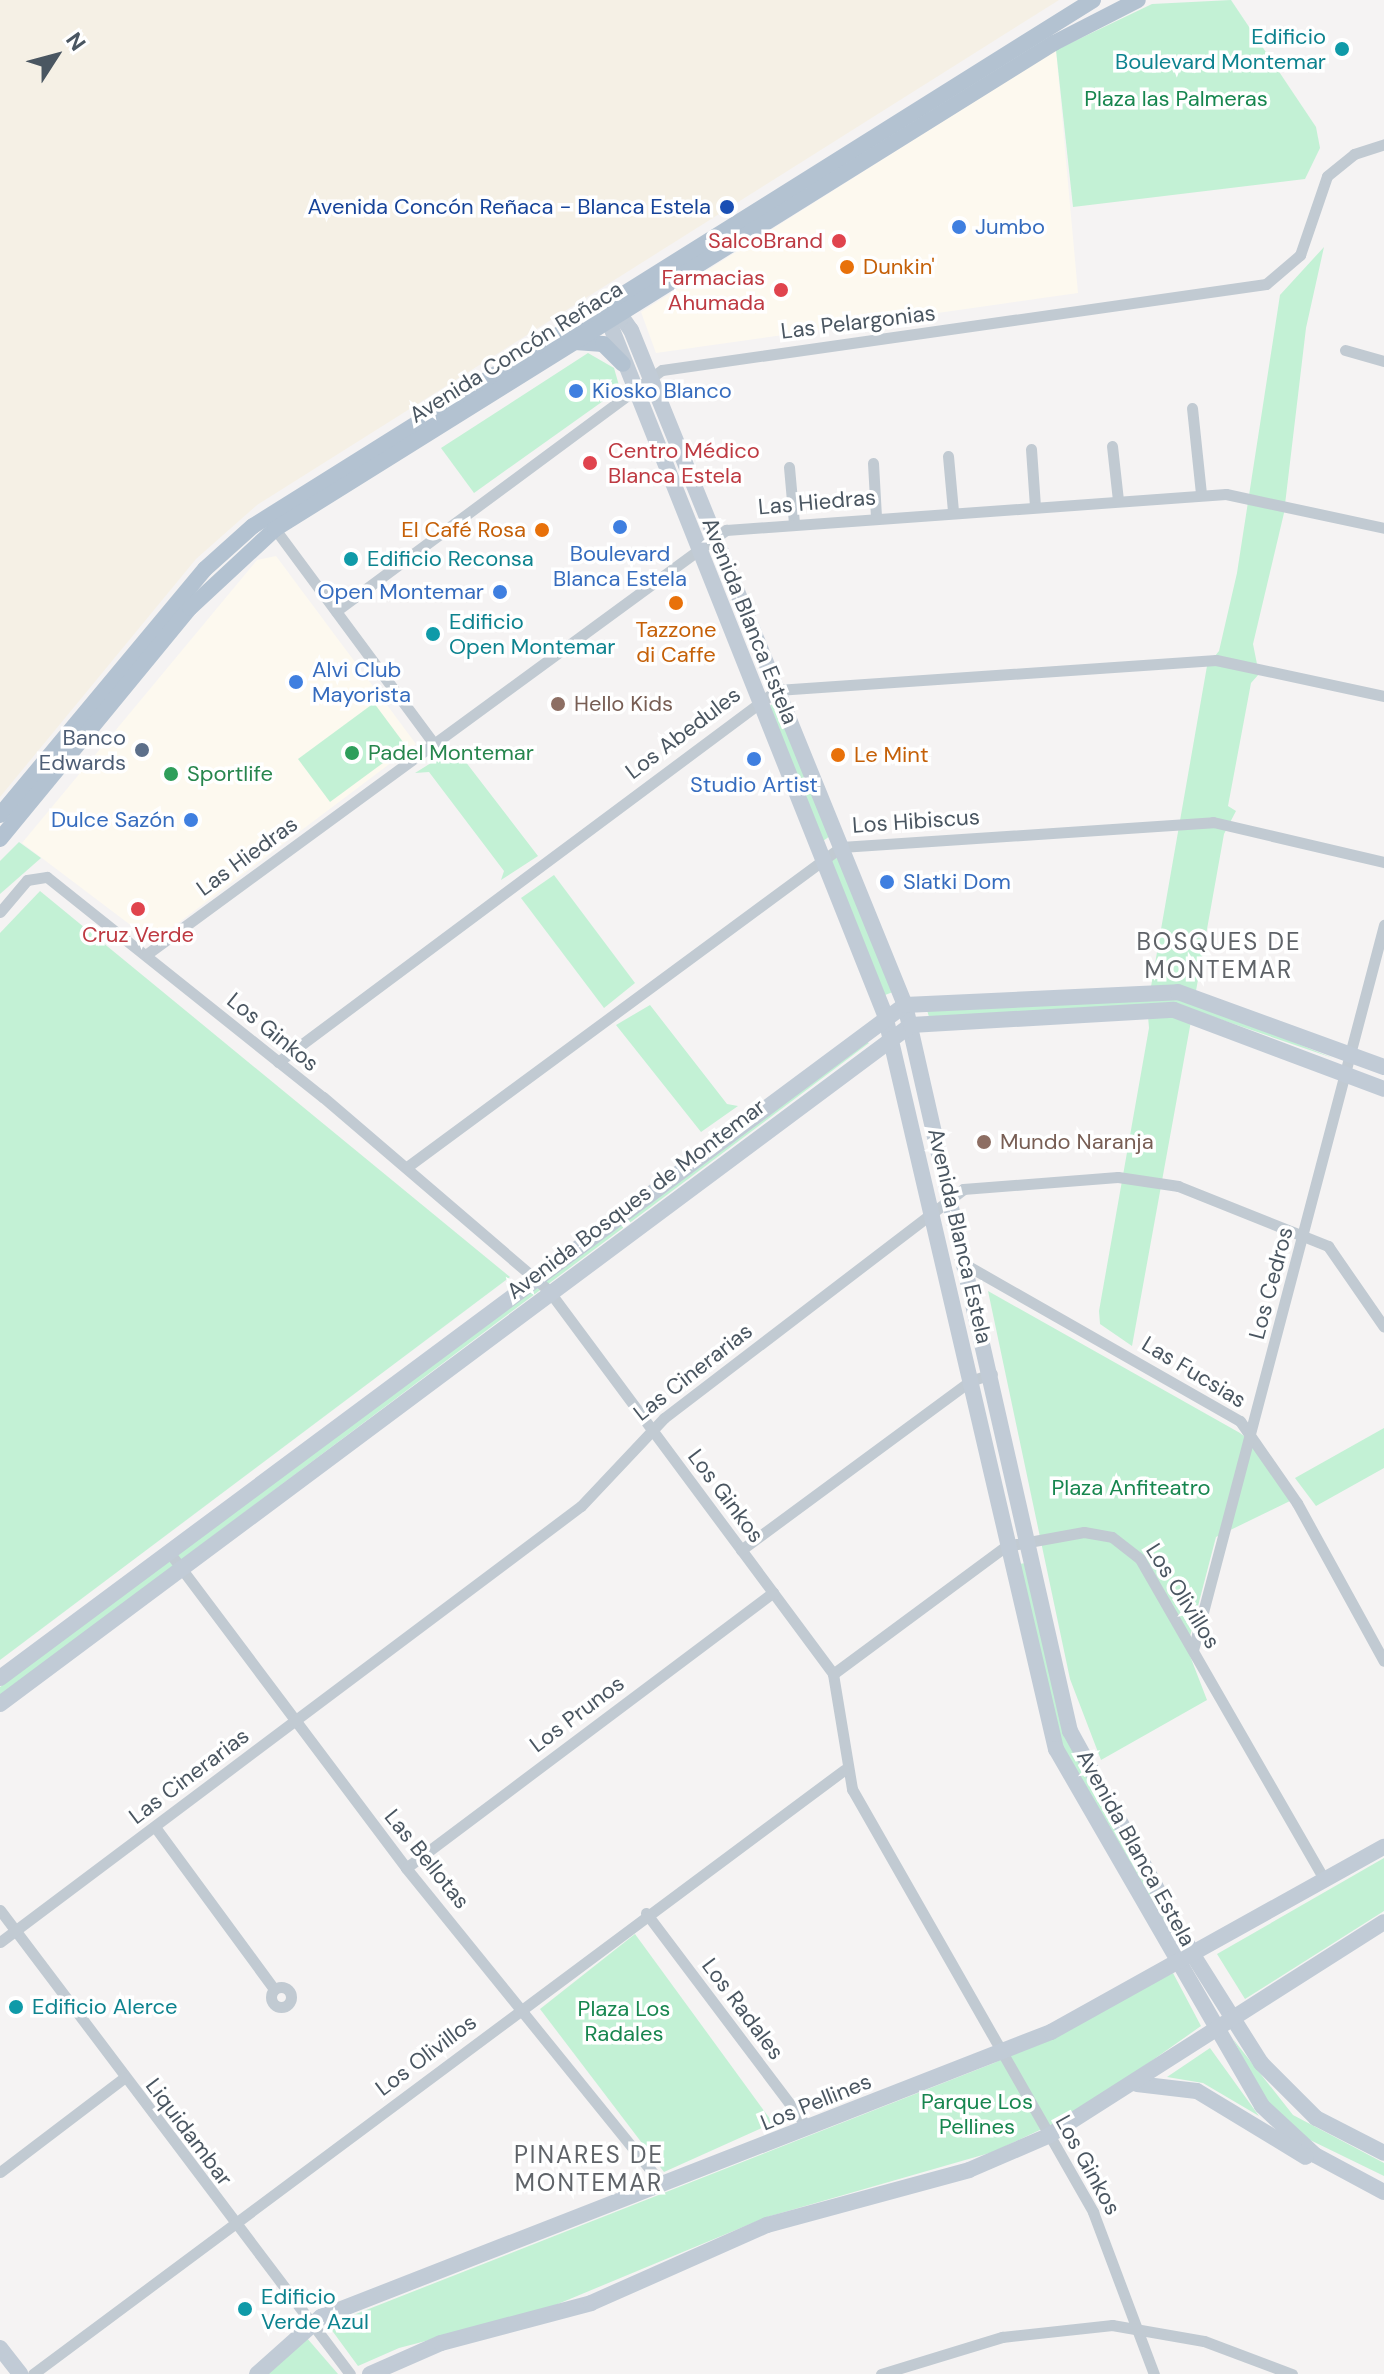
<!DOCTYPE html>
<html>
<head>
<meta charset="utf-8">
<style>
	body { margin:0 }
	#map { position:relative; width:1384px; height:2374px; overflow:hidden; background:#f5f3f3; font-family:"DM Sans",sans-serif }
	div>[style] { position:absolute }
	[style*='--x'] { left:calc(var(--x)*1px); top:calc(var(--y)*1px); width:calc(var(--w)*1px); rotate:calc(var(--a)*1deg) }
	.commercial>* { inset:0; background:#fdf9ef }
	.green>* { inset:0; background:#c3f1d5 }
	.sand>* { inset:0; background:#f5f0e5 }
	.street>* { height:11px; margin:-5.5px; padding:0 5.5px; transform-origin:5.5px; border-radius:5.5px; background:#c1cad2 }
	.street>.ring { margin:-5.5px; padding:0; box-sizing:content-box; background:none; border:11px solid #c1cad2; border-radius:50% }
	.secondary>* { height:16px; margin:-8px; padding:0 8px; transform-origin:8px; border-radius:8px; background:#c1cbd6 }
	.primary>* { height:16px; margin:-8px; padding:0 8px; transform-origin:8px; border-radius:8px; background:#b3c2d1 }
	.dots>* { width:22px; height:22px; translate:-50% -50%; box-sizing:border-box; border:4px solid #fff; border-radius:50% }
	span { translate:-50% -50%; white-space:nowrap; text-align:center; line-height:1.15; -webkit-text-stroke:7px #fff; paint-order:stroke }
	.culture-label { font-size:22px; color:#0d838f }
	.right { translate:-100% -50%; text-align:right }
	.left { translate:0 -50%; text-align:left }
	.park-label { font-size:22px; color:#17864f }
	.transit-label { font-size:22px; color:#164399 }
	.shop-label { font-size:22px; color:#366cbe }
	.health-label { font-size:22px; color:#be3a42 }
	.food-label { font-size:22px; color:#c56008 }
	.street-label { font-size:22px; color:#4a5661 }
	.education-label { font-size:22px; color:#785e54 }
	.service-label { font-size:22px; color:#4e5e75 }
	.leisure-label { font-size:22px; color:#27864d }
	.neighbourhood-label { font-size:24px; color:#5f6368; letter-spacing:2px }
	.north { position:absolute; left:16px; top:16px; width:80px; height:80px; -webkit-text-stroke:6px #fff; paint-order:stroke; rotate:54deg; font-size:22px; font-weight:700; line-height:32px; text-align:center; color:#4a5661 }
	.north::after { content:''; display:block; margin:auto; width:28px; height:36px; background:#4a5661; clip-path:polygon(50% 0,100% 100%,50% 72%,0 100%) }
</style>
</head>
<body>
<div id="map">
	<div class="commercial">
		<i style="clip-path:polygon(1056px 50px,1078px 293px,656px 353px,641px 312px)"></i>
		<i style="clip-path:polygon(276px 556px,416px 744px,153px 942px,22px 843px,257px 560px)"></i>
	</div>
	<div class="green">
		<i style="clip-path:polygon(1231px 0,1316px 127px,1320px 148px,1305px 179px,1073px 207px,1056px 50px,1152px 4px)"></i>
		<i style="clip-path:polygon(1324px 247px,1306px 328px,1284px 513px,1253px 644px,1259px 674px,1251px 683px,1228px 806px,1236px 811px,1224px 834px,1194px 1002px,1333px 1058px,1193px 1010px,1132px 1346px,1100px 1324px,1099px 1311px,1149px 1028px,1147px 1004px,929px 1017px,927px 1010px,1149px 998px,1207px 666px,1219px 651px,1237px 573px,1280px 295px)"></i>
		<i style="clip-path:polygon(588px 353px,614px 368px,620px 389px,474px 493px,441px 448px)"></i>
		<i style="clip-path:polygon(374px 703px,406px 746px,330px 802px,298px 759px)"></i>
		<i style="clip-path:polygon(777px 703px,830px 836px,823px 841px,768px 706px)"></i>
		<i style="clip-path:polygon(455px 748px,538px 856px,501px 880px,504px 871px,429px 772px,415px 773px)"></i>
		<i style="clip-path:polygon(19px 842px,41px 858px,0 894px,0 861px)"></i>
		<i style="clip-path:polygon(838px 856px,893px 992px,885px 995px,830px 859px)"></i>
		<i style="clip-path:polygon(554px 875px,635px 983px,604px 1008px,521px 898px)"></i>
		<i style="clip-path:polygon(40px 891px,510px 1277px,0 1660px,0 933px)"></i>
		<i style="clip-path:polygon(650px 1005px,727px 1104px,738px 1106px,701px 1132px,616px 1025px)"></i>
		<i style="clip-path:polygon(863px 1040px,869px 1043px,0 1696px,0 1687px)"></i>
		<i style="clip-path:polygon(988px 1291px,1240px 1433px,1266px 1454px,1290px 1501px,1216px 1537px,1187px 1648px,1207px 1700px,1101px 1760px,1070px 1679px)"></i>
		<i style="clip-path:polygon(1384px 1428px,1384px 1468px,1316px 1506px,1295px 1478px)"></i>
		<i style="clip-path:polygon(1027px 1563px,1058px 1711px,1180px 1939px,1172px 1943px,1060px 1742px,1018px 1564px)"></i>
		<i style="clip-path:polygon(1384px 1858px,1384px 1911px,1245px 1999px,1217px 1954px)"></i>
		<i style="clip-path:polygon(635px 1934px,773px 2123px,664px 2172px,540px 2009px)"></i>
		<i style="clip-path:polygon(1173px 1973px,1201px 2026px,1082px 2110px,993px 2152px,767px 2217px,541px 2311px,399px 2348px,358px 2366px,328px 2325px,994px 2063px)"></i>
		<i style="clip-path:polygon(1233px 2039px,1293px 2115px,1384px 2163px,1384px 2176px,1308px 2139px,1267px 2104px)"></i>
		<i style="clip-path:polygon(1210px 2048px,1259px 2116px,1203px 2083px,1167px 2077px)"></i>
		<i style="clip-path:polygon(306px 2337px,338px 2374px,268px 2374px)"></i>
	</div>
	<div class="sand">
		<i style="clip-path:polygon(0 0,1059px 0,257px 505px,196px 559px,0 797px)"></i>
	</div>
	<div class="street">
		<i style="--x:1345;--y:350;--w:41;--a:15.8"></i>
		<i style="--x:1192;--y:408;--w:86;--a:84"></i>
		<i style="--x:1112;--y:446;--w:54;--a:83.7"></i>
		<i style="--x:1031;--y:449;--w:57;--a:86"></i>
		<i style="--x:948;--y:456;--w:55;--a:84.8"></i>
		<i style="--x:873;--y:463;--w:54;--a:86.8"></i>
		<i style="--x:789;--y:467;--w:56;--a:84.9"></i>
		<i style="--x:275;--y:529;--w:267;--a:53.5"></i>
		<i style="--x:336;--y:611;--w:405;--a:-36.5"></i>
		<i style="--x:662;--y:370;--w:610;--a:-8.1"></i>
		<i style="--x:1266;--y:284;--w:45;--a:-40.5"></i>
		<i style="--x:1300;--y:255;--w:83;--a:-71.1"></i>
		<i style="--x:1327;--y:176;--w:35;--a:-39"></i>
		<i style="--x:1354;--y:154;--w:32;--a:-18"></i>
		<i style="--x:0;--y:912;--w:42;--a:-49.8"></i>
		<i style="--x:27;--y:880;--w:20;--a:-9"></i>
		<i style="--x:47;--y:877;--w:353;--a:38.6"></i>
		<i style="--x:323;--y:1097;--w:298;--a:40.6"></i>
		<i style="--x:549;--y:1291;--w:477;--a:53.4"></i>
		<i style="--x:833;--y:1674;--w:117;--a:80.6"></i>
		<i style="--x:852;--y:1789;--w:487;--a:60.3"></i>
		<i style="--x:1093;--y:2212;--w:173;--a:69.4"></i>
		<i style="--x:147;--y:954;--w:718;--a:-36.22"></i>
		<i style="--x:726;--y:530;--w:501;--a:-4.12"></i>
		<i style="--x:1226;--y:494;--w:162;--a:12.1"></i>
		<i style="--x:278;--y:1062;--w:622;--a:-36.7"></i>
		<i style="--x:777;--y:690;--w:440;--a:-3.9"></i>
		<i style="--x:1216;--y:660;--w:172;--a:12.1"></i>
		<i style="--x:407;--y:1167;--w:539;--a:-36.4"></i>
		<i style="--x:841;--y:847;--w:373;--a:-3.8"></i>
		<i style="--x:1213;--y:822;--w:176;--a:13.2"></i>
		<i style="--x:968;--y:1266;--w:313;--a:29.7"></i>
		<i style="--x:1240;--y:1421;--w:100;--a:55.2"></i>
		<i style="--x:1297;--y:1503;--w:180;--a:61.2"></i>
		<i style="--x:741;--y:1550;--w:285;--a:-36.4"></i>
		<i style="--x:970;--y:1381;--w:23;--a:-18"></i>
		<i style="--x:169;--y:1552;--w:395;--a:53.1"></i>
		<i style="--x:406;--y:1868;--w:408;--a:51"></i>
		<i style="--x:1193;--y:1650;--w:750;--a:-75.24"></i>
		<i style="--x:833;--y:1674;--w:215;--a:-36.5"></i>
		<i style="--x:1006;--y:1546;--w:79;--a:-10.2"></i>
		<i style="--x:1084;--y:1532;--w:28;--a:10"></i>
		<i style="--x:1112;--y:1537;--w:36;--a:38"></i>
		<i style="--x:1140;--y:1559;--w:371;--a:60.1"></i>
		<i style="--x:155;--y:1827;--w:201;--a:53.7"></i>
		<i style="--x:406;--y:1868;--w:459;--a:-36.9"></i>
		<i style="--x:0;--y:1910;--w:581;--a:52.97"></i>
		<i style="--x:646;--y:1913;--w:269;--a:53"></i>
		<i style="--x:0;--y:1942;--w:726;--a:-36.89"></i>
		<i style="--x:581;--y:1506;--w:121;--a:-46.7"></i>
		<i style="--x:664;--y:1418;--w:377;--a:-37.4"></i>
		<i style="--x:963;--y:1189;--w:155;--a:-4.4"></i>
		<i style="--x:1118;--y:1177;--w:61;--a:8.5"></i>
		<i style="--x:1178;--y:1186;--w:162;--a:21.8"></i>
		<i style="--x:1328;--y:1246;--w:98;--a:55.3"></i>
		<i class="ring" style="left:271px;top:1987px;width:9px;height:9px"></i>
		<i style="--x:0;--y:2172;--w:156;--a:-37.2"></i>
		<i style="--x:33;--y:2374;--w:1011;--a:-36.68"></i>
		<i style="--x:881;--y:2374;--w:127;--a:-17"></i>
		<i style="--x:1002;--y:2337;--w:111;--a:-6.2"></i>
		<i style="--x:1112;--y:2325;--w:93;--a:9.9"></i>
		<i style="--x:1204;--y:2341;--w:94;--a:20.6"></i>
	</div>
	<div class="secondary">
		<i style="--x:614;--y:306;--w:29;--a:55"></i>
		<i style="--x:631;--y:330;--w:728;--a:67.91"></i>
		<i style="--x:905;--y:1005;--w:745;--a:77.2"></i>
		<i style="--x:1070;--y:1731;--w:256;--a:61.2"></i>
		<i style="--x:1193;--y:1955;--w:128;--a:57.8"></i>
		<i style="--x:1261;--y:2063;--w:78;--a:45"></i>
		<i style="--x:1316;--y:2118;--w:76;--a:27.2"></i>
		<i style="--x:605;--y:312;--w:757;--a:68.28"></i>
		<i style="--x:885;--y:1015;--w:754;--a:76.89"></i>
		<i style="--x:1056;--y:1749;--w:412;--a:60"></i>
		<i style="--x:1262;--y:2106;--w:72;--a:42.8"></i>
		<i style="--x:1315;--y:2155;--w:78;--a:28.2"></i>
		<i style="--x:0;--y:1678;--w:1128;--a:-36.64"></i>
		<i style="--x:905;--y:1005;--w:273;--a:-2.7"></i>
		<i style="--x:1178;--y:992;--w:219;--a:20"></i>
		<i style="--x:0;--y:1704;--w:1136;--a:-36.7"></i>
		<i style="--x:911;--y:1025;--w:263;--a:-3.3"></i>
		<i style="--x:1174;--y:1010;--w:224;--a:20.6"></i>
		<i style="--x:1137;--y:2084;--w:60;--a:6.7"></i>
		<i style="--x:1197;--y:2091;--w:127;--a:31.2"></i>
		<i style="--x:0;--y:2348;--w:33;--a:52"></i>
		<i style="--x:257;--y:2374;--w:86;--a:-41.7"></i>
		<i style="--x:321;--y:2317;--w:784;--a:-21.33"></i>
		<i style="--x:1051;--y:2032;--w:381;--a:-29.1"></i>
		<i style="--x:370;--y:2374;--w:77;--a:-23.6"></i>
		<i style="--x:441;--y:2343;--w:155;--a:-14.9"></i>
		<i style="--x:591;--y:2303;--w:193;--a:-23.9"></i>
		<i style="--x:767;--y:2225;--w:209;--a:-15.2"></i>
		<i style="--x:969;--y:2170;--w:86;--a:-23.3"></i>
		<i style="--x:1048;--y:2136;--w:398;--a:-32.5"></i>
	</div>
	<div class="primary">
		<i style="--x:575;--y:342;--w:28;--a:4"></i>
		<i style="--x:603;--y:344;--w:28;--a:45"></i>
		<i style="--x:0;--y:815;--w:320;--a:-50.2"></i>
		<i style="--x:205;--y:569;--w:64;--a:-41.9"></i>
		<i style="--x:253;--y:526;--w:991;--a:-32.05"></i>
		<i style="--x:0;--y:839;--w:299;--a:-50.6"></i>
		<i style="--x:190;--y:608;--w:116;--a:-42.9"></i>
		<i style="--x:275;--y:529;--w:918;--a:-31.96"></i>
		<i style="--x:1054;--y:43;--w:94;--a:-27.1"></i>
	</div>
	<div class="dots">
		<i style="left:1342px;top:49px;background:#0f9aa8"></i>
		<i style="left:727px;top:207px;background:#1a4fb4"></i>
		<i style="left:959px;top:227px;background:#3f7fe0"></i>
		<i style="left:839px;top:241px;background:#e0444e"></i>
		<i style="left:847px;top:267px;background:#e8710a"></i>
		<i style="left:781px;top:290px;background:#e0444e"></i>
		<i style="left:576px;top:391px;background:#3f7fe0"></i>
		<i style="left:590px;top:463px;background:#e0444e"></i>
		<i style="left:620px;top:527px;background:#3f7fe0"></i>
		<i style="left:542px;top:530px;background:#e8710a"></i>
		<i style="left:351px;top:559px;background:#0f9aa8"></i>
		<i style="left:500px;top:592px;background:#3f7fe0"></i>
		<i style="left:676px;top:603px;background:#e8710a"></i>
		<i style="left:433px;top:634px;background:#0f9aa8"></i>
		<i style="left:296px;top:682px;background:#3f7fe0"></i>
		<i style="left:558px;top:704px;background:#8d6e63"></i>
		<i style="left:142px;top:750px;background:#5c6f8a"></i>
		<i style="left:352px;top:753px;background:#2e9e5b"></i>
		<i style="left:838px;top:755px;background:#e8710a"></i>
		<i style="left:754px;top:759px;background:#3f7fe0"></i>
		<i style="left:171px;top:774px;background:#2e9e5b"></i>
		<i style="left:191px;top:820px;background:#3f7fe0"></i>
		<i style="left:887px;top:882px;background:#3f7fe0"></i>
		<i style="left:138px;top:909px;background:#e0444e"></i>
		<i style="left:984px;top:1142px;background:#8d6e63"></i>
		<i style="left:16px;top:2007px;background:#0f9aa8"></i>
		<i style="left:245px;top:2309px;background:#0f9aa8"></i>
	</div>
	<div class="culture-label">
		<span class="right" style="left:1326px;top:49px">Edificio<br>Boulevard Montemar</span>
		<span class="left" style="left:367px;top:559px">Edificio Reconsa</span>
		<span class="left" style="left:449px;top:634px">Edificio<br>Open Montemar</span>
		<span class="left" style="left:32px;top:2007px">Edificio Alerce</span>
		<span class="left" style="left:261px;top:2309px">Edificio<br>Verde Azul</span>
	</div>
	<div class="park-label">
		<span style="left:1176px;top:99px">Plaza las Palmeras</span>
		<span style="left:1131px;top:1488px">Plaza Anfiteatro</span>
		<span style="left:624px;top:2021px">Plaza Los<br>Radales</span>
		<span style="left:977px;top:2114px">Parque Los<br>Pellines</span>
	</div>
	<div class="transit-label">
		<span class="right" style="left:711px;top:207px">Avenida Concón Reñaca - Blanca Estela</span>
	</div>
	<div class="shop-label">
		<span class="left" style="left:975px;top:227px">Jumbo</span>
		<span class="left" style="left:592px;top:391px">Kiosko Blanco</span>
		<span style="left:620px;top:566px">Boulevard<br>Blanca Estela</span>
		<span class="right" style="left:484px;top:592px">Open Montemar</span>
		<span class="left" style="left:312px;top:682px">Alvi Club<br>Mayorista</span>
		<span style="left:754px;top:785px">Studio Artist</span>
		<span class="right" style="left:175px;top:820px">Dulce Sazón</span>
		<span class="left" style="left:903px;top:882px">Slatki Dom</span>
	</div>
	<div class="health-label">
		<span class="right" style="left:823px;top:241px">SalcoBrand</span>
		<span class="right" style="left:765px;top:290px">Farmacias<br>Ahumada</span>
		<span class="left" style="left:608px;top:463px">Centro Médico<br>Blanca Estela</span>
		<span style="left:138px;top:935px">Cruz Verde</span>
	</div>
	<div class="food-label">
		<span class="left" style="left:863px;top:267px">Dunkin'</span>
		<span class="right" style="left:526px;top:530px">El Café Rosa</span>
		<span style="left:676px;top:642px">Tazzone<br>di Caffe</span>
		<span class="left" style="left:854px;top:755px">Le Mint</span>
	</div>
	<div class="street-label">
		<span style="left:858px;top:322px;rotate:-7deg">Las Pelargonias</span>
		<span style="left:516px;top:352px;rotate:-32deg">Avenida Concón Reñaca</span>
		<span style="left:817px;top:502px;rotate:-5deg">Las Hiedras</span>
		<span style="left:750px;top:621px;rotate:68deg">Avenida Blanca Estela</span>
		<span style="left:683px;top:733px;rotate:-37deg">Los Abedules</span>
		<span style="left:916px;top:821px;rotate:-4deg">Los Hibiscus</span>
		<span style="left:247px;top:856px;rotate:-36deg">Las Hiedras</span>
		<span style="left:273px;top:1032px;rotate:39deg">Los Ginkos</span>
		<span style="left:636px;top:1199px;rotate:-37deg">Avenida Bosques de Montemar</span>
		<span style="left:960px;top:1236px;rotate:77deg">Avenida Blanca Estela</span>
		<span style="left:1271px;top:1283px;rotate:-75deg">Los Cedros</span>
		<span style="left:693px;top:1372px;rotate:-38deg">Las Cinerarias</span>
		<span style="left:1194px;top:1372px;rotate:31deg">Las Fucsias</span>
		<span style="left:726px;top:1496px;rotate:53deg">Los Ginkos</span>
		<span style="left:1183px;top:1596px;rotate:58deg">Los Olivillos</span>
		<span style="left:577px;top:1714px;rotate:-37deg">Los Prunos</span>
		<span style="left:189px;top:1776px;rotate:-37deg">Las Cinerarias</span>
		<span style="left:1136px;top:1848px;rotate:61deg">Avenida Blanca Estela</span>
		<span style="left:427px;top:1859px;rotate:51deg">Las Bellotas</span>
		<span style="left:743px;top:2009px;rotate:53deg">Los Radales</span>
		<span style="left:426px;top:2055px;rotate:-37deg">Los Olivillos</span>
		<span style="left:816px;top:2102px;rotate:-22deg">Los Pellines</span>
		<span style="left:189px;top:2132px;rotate:53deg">Liquidambar</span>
		<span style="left:1088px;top:2165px;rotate:61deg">Los Ginkos</span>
	</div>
	<div class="education-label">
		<span class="left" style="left:574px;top:704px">Hello Kids</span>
		<span class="left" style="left:1000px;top:1142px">Mundo Naranja</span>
	</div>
	<div class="service-label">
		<span class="right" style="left:126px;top:750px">Banco<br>Edwards</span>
	</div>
	<div class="leisure-label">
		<span class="left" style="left:368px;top:753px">Padel Montemar</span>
		<span class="left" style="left:187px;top:774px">Sportlife</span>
	</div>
	<div class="neighbourhood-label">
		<span style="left:1219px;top:956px">BOSQUES DE<br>MONTEMAR</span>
		<span style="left:589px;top:2169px">PINARES DE<br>MONTEMAR</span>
	</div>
	<div class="north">N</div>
</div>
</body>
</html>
